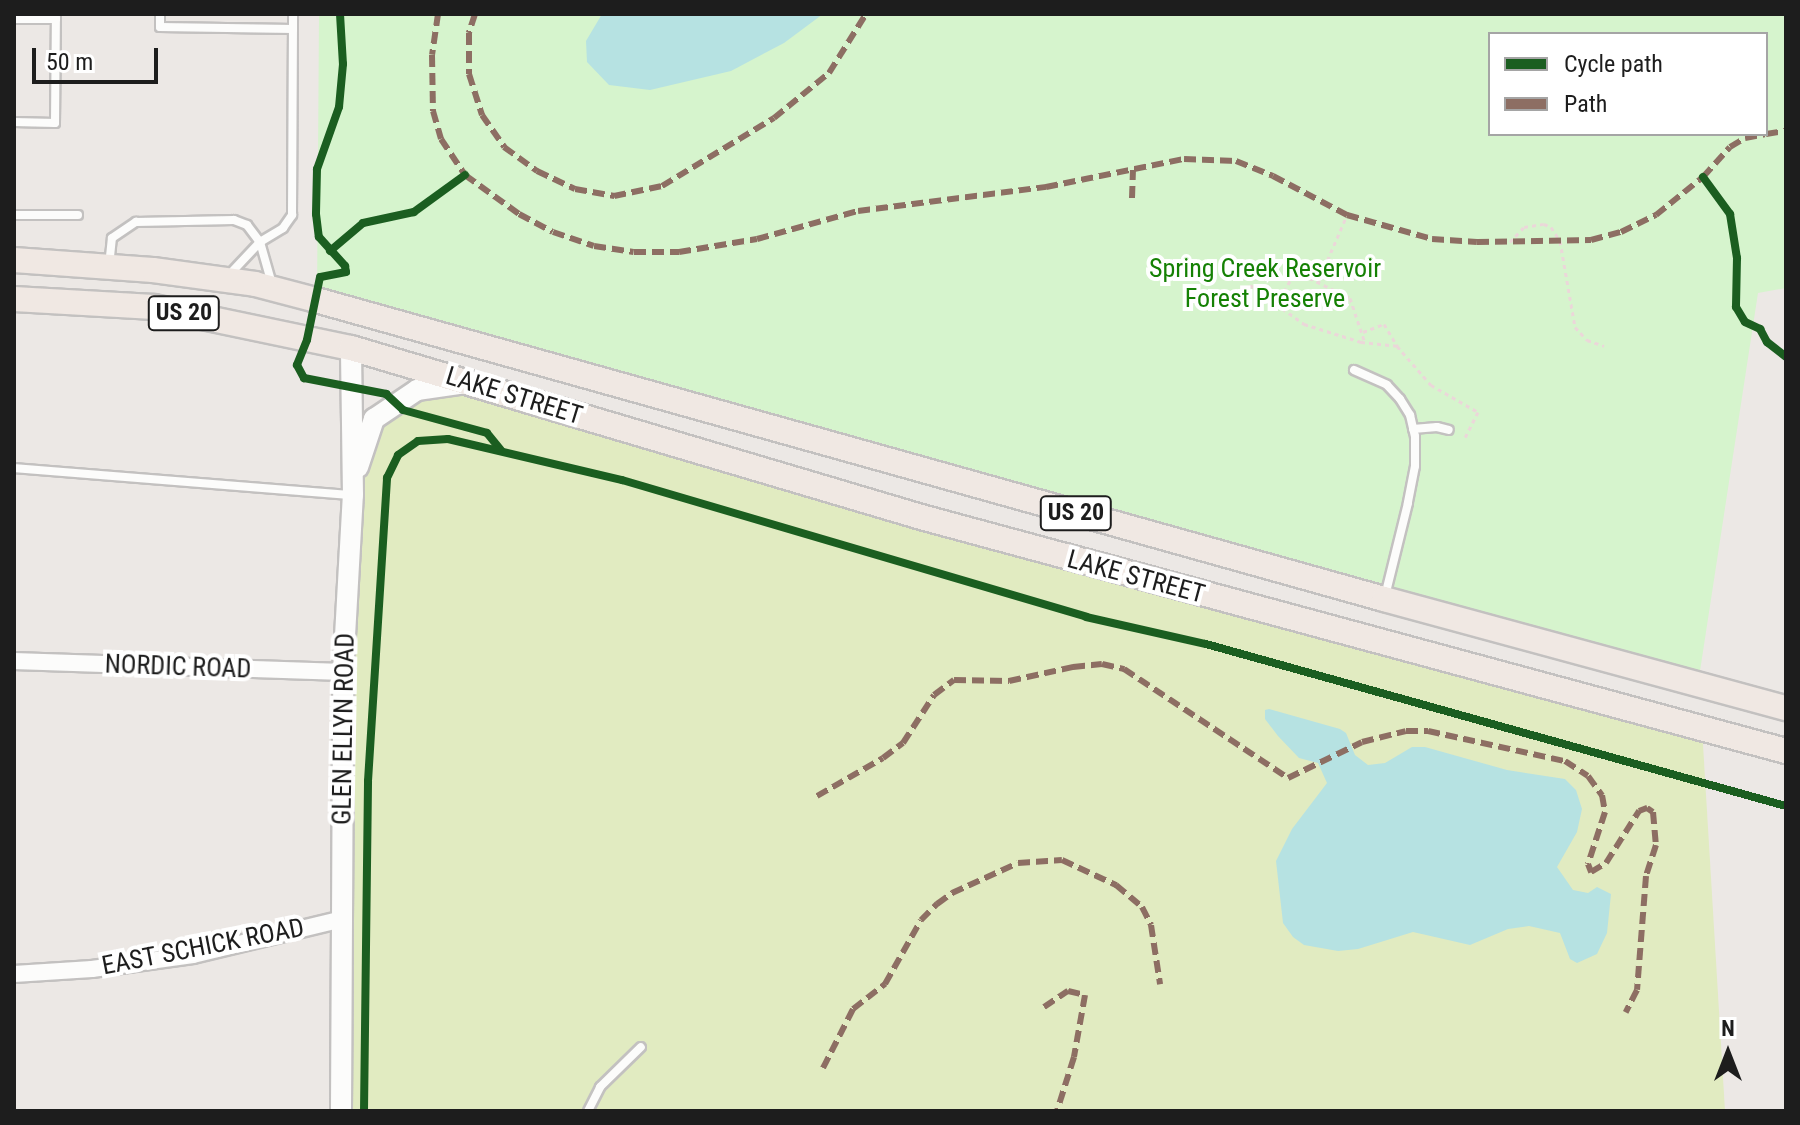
<!DOCTYPE html>
<html>
<head>
<meta charset="utf-8">
<style>
	body { margin:0 }
	#map { position:relative; width:1800px; height:1125px; overflow:hidden; background:#ece8e5; font-family:"Roboto Condensed",sans-serif }
	div>[style] { position:absolute }
	[style*='--x'] { left:calc(var(--x)*1px); top:calc(var(--y)*1px); width:calc(var(--w)*1px); rotate:calc(var(--a)*1deg) }
	.grass>* { inset:0; background:#e1ebc1 }
	.park>* { inset:0; background:#d6f4cd }
	.water>* { inset:0; background:#b6e2e2 }
	.path>* { height:3px; margin-top:-1.5px; transform-origin:0; background:repeating-linear-gradient(90deg,#ebd7d9 0 4px,transparent 0 8px) }
	.roads { filter:drop-shadow(2px 0 #c3c1c0) drop-shadow(-2px 0 #c3c1c0) drop-shadow(0 2px #c3c1c0) drop-shadow(0 -2px #c3c1c0) }
	.service>* { height:8px; margin:-4px; padding:0 4px; transform-origin:4px; border-radius:4px; background:#fcfcfb }
	.minor>* { height:16px; margin:-8px; padding:0 8px; transform-origin:8px; border-radius:8px; background:#fcfcfb }
	.tertiary>* { height:20px; margin:-10px; padding:0 10px; transform-origin:10px; border-radius:10px; background:#fcfcfb }
	.primary>* { height:24px; margin:-12px; padding:0 12px; transform-origin:12px; border-radius:12px; background:#f0e8e3 }
	.quiet>* { height:6px; margin-top:-3px; transform-origin:0; background:repeating-linear-gradient(90deg,#8d6e63 0 12px,transparent 0 18px) }
	.cycleway>* { height:8px; margin:-4px; padding:0 4px; transform-origin:4px; border-radius:4px; background:#1b5e20 }
	span { translate:-50% -50%; white-space:nowrap; text-align:center; line-height:1.15; -webkit-text-stroke:8px #fff; paint-order:stroke }
	.shield-label span { padding:2px 6px; background:#fff; border:2px solid; border-radius:6px; -webkit-text-stroke-width:0 }
	.shield-label { font-size:24px; color:#1d1d1d; font-weight:700 }
	.park-label { font-size:26px; color:#158104 }
	.street-label { font-size:26px; color:#1d1d1d }
	.frame { position:absolute; inset:0; border:16px solid #1d1d1d; pointer-events:none }
	.legend { position:absolute; left:1488px; top:32px; width:280px; height:104px; box-sizing:border-box; background:#fff; border:2px solid #a5a5a5; margin:0; padding:10px 14px; list-style:none; font-size:24px; color:#1d1d1d }
	.legend li { display:flex; align-items:center; gap:16px; height:40px }
	.legend b { width:40px; border:2px solid #a5a5a5 }
	.north { position:absolute; left:1688px; top:1013px; width:80px; height:80px; -webkit-text-stroke:6px #fff; paint-order:stroke; rotate:0deg; font-size:22px; font-weight:700; line-height:32px; text-align:center; color:#1d1d1d }
	.north::after { content:''; display:block; margin:auto; width:28px; height:36px; background:#1d1d1d; clip-path:polygon(50% 0,100% 100%,50% 72%,0 100%) }
	.scale { position:absolute; left:32px; top:48px; width:126px; height:36px; box-sizing:border-box; border:4px solid #1d1d1d; border-top:0; padding-left:10px; font-size:24px; line-height:28px; white-space:nowrap; color:#1d1d1d; -webkit-text-stroke:6px #fff; paint-order:stroke }
</style>
</head>
<body>
<div id="map">
	<div class="grass">
		<i style="clip-path:polygon(468px 391px,1702px 728px,1725px 1111px,347px 1111px,350px 673px,361px 494px,367px 461px,378px 431px,394px 413px,422px 398px)"></i>
	</div>
	<div class="park">
		<i style="clip-path:polygon(evenodd,319px 14px,1786px 14px,1786px 288px,1758px 293px,1698px 684px,317px 300px,319px 14px,1490px 34px,1766px 34px,1766px 134px,1490px 134px,1490px 34px)"></i>
	</div>
	<div class="water">
		<i style="clip-path:polygon(602px 14px,823px 14px,784px 43px,731px 71px,650px 90px,609px 85px,587px 62px,586px 41px)"></i>
		<i style="clip-path:polygon(1269px 709px,1340px 729px,1346px 733px,1355px 755px,1368px 765px,1385px 763px,1412px 747px,1425px 747px,1507px 770px,1565px 779px,1576px 790px,1582px 809px,1577px 832px,1557px 867px,1573px 890px,1588px 893px,1597px 887px,1611px 894px,1607px 933px,1597px 954px,1577px 963px,1570px 959px,1560px 933px,1529px 926px,1508px 929px,1470px 945px,1413px 932px,1358px 949px,1338px 951px,1304px 945px,1293px 937px,1283px 923px,1276px 861px,1292px 829px,1327px 783px,1318px 763px,1299px 758px,1278px 736px,1265px 719px,1265px 710px)"></i>
	</div>
	<div class="path">
		<i style="--x:1510;--y:242;--w:21;--a:-47"></i>
		<i style="--x:1524;--y:227;--w:20;--a:-9"></i>
		<i style="--x:1544;--y:224;--w:8;--a:23"></i>
		<i style="--x:1551;--y:227;--w:17;--a:57"></i>
		<i style="--x:1560;--y:241;--w:87;--a:80.1"></i>
		<i style="--x:1575;--y:327;--w:18;--a:47"></i>
		<i style="--x:1587;--y:340;--w:18;--a:19"></i>
		<i style="--x:1318;--y:282;--w:73;--a:-66.6"></i>
		<i style="--x:1231;--y:306;--w:28;--a:-48"></i>
		<i style="--x:1250;--y:285;--w:67;--a:35.8"></i>
		<i style="--x:1304;--y:324;--w:60;--a:17.5"></i>
		<i style="--x:1361;--y:342;--w:36;--a:6"></i>
		<i style="--x:1397;--y:346;--w:52;--a:48.9"></i>
		<i style="--x:1431;--y:385;--w:54;--a:29.9"></i>
		<i style="--x:1478;--y:412;--w:30;--a:117"></i>
		<i style="--x:1277;--y:306;--w:39;--a:-63"></i>
		<i style="--x:1295;--y:271;--w:61;--a:26.1"></i>
		<i style="--x:1350;--y:298;--w:47;--a:71.6"></i>
		<i style="--x:1363;--y:332;--w:22;--a:-21"></i>
		<i style="--x:1384;--y:324;--w:26;--a:59"></i>
	</div>
	<div class="roads">
		<div class="service">
			<i style="--x:160;--y:14;--w:13;--a:90"></i>
			<i style="--x:160;--y:27;--w:133;--a:0.9"></i>
			<i style="--x:14;--y:19;--w:42;--a:0"></i>
			<i style="--x:14;--y:122;--w:41;--a:1.4"></i>
			<i style="--x:55;--y:123;--w:109;--a:-89.5"></i>
			<i style="--x:14;--y:215;--w:64;--a:0"></i>
			<i style="--x:109;--y:266;--w:28;--a:-84"></i>
			<i style="--x:112;--y:238;--w:29;--a:-34"></i>
			<i style="--x:136;--y:222;--w:98;--a:-1.2"></i>
			<i style="--x:234;--y:220;--w:14;--a:21"></i>
			<i style="--x:247;--y:225;--w:21;--a:53"></i>
			<i style="--x:260;--y:242;--w:27;--a:-31"></i>
			<i style="--x:283;--y:228;--w:16;--a:-55"></i>
			<i style="--x:292;--y:215;--w:201;--a:-89.7"></i>
			<i style="--x:228;--y:276;--w:47;--a:-46.7"></i>
			<i style="--x:260;--y:242;--w:44;--a:74.1"></i>
			<i style="--x:1354;--y:370;--w:36;--a:24"></i>
			<i style="--x:1387;--y:385;--w:19;--a:47"></i>
			<i style="--x:1400;--y:399;--w:19;--a:58"></i>
			<i style="--x:1410;--y:415;--w:22;--a:77"></i>
			<i style="--x:1415;--y:436;--w:30;--a:90"></i>
			<i style="--x:1415;--y:466;--w:38;--a:101"></i>
			<i style="--x:1408;--y:503;--w:96;--a:103.9"></i>
			<i style="--x:1413;--y:429;--w:24;--a:-5"></i>
			<i style="--x:1437;--y:427;--w:12;--a:14"></i>
			<i style="--x:14;--y:468;--w:339;--a:4.6"></i>
			<i style="--x:588;--y:1111;--w:27;--a:-63"></i>
			<i style="--x:600;--y:1087;--w:57;--a:-44.3"></i>
		</div>
		<div class="minor">
			<i style="--x:14;--y:661;--w:329;--a:1.9"></i>
			<i style="--x:14;--y:974;--w:78;--a:-3.7"></i>
			<i style="--x:92;--y:969;--w:102;--a:-7.9"></i>
			<i style="--x:193;--y:955;--w:154;--a:-13.5"></i>
		</div>
		<div class="tertiary">
			<i style="--x:358;--y:467;--w:51;--a:-71.6"></i>
			<i style="--x:374;--y:419;--w:52;--a:-34"></i>
			<i style="--x:417;--y:390;--w:49;--a:-8.1"></i>
			<i style="--x:341;--y:1111;--w:439;--a:-89.7"></i>
			<i style="--x:343;--y:672;--w:177;--a:-86.8"></i>
			<i style="--x:353;--y:495;--w:147;--a:-90.8"></i>
		</div>
		<div class="primary">
			<i style="--x:14;--y:260;--w:139;--a:4.1"></i>
			<i style="--x:153;--y:270;--w:103;--a:7.8"></i>
			<i style="--x:255;--y:284;--w:63;--a:14.7"></i>
			<i style="--x:316;--y:300;--w:1109;--a:15.64"></i>
			<i style="--x:1384;--y:599;--w:417;--a:15.2"></i>
			<i style="--x:14;--y:299;--w:140;--a:3.3"></i>
			<i style="--x:154;--y:307;--w:201;--a:11.8"></i>
			<i style="--x:351;--y:348;--w:595;--a:16.51"></i>
			<i style="--x:921;--y:517;--w:896;--a:15.14"></i>
		</div>
	</div>
	<div class="quiet">
		<i style="--x:438;--y:14;--w:41;--a:98.3"></i>
		<i style="--x:432;--y:55;--w:56;--a:89"></i>
		<i style="--x:433;--y:111;--w:29;--a:74"></i>
		<i style="--x:441;--y:139;--w:43;--a:56.3"></i>
		<i style="--x:465;--y:175;--w:67;--a:35.8"></i>
		<i style="--x:519;--y:214;--w:38;--a:28"></i>
		<i style="--x:553;--y:232;--w:43;--a:18.9"></i>
		<i style="--x:594;--y:246;--w:40;--a:8.5"></i>
		<i style="--x:634;--y:252;--w:45;--a:0"></i>
		<i style="--x:679;--y:252;--w:79;--a:-9.5"></i>
		<i style="--x:757;--y:239;--w:105;--a:-15.5"></i>
		<i style="--x:858;--y:211;--w:190;--a:-7.3"></i>
		<i style="--x:1046;--y:187;--w:141;--a:-11.5"></i>
		<i style="--x:1184;--y:159;--w:52;--a:2.2"></i>
		<i style="--x:1236;--y:161;--w:40;--a:22"></i>
		<i style="--x:1273;--y:176;--w:84;--a:27.8"></i>
		<i style="--x:1347;--y:215;--w:88;--a:15.8"></i>
		<i style="--x:1432;--y:239;--w:45;--a:3.8"></i>
		<i style="--x:1477;--y:242;--w:114;--a:-1"></i>
		<i style="--x:1591;--y:240;--w:31;--a:-15"></i>
		<i style="--x:1621;--y:232;--w:39;--a:-26"></i>
		<i style="--x:1656;--y:215;--w:60;--a:-39"></i>
		<i style="--x:1703;--y:177;--w:40;--a:-48"></i>
		<i style="--x:1730;--y:147;--w:17;--a:-31"></i>
		<i style="--x:1745;--y:138;--w:20;--a:-11"></i>
		<i style="--x:475;--y:14;--w:20;--a:108"></i>
		<i style="--x:469;--y:33;--w:41;--a:90"></i>
		<i style="--x:469;--y:74;--w:43;--a:72.4"></i>
		<i style="--x:482;--y:115;--w:39;--a:55"></i>
		<i style="--x:504;--y:147;--w:41;--a:36"></i>
		<i style="--x:537;--y:171;--w:42;--a:25.3"></i>
		<i style="--x:575;--y:189;--w:40;--a:10"></i>
		<i style="--x:614;--y:196;--w:49;--a:-11.8"></i>
		<i style="--x:662;--y:186;--w:131;--a:-31.3"></i>
		<i style="--x:774;--y:118;--w:71;--a:-39.3"></i>
		<i style="--x:829;--y:73;--w:70;--a:-57.9"></i>
		<i style="--x:1766;--y:134;--w:20;--a:-9"></i>
		<i style="--x:1132;--y:198;--w:28;--a:-88"></i>
		<i style="--x:817;--y:796;--w:76;--a:-29.9"></i>
		<i style="--x:883;--y:758;--w:25;--a:-37"></i>
		<i style="--x:903;--y:743;--w:57;--a:-57.1"></i>
		<i style="--x:934;--y:695;--w:25;--a:-37"></i>
		<i style="--x:954;--y:680;--w:55;--a:1"></i>
		<i style="--x:1009;--y:681;--w:66;--a:-12.3"></i>
		<i style="--x:1073;--y:667;--w:29;--a:-6"></i>
		<i style="--x:1102;--y:664;--w:23;--a:13"></i>
		<i style="--x:1124;--y:669;--w:197;--a:33.6"></i>
		<i style="--x:1288;--y:778;--w:82;--a:-25.9"></i>
		<i style="--x:1362;--y:742;--w:45;--a:-14"></i>
		<i style="--x:1406;--y:731;--w:22;--a:0"></i>
		<i style="--x:1428;--y:731;--w:140;--a:12.4"></i>
		<i style="--x:1565;--y:761;--w:27;--a:33"></i>
		<i style="--x:1588;--y:776;--w:24;--a:54"></i>
		<i style="--x:1602;--y:795;--w:17;--a:80"></i>
		<i style="--x:1605;--y:812;--w:55;--a:108.1"></i>
		<i style="--x:1588;--y:864;--w:9;--a:69"></i>
		<i style="--x:1591;--y:872;--w:17;--a:-31"></i>
		<i style="--x:1606;--y:863;--w:62;--a:-57.6"></i>
		<i style="--x:1639;--y:811;--w:9;--a:-21"></i>
		<i style="--x:1647;--y:808;--w:7;--a:34"></i>
		<i style="--x:1653;--y:812;--w:33;--a:85"></i>
		<i style="--x:1656;--y:845;--w:33;--a:108"></i>
		<i style="--x:1646;--y:876;--w:114;--a:94.5"></i>
		<i style="--x:1637;--y:990;--w:25;--a:117"></i>
		<i style="--x:1044;--y:1007;--w:29;--a:-34"></i>
		<i style="--x:1068;--y:991;--w:17;--a:13"></i>
		<i style="--x:1085;--y:995;--w:63;--a:100.1"></i>
		<i style="--x:1074;--y:1057;--w:57;--a:107.5"></i>
		<i style="--x:823;--y:1068;--w:66;--a:-63"></i>
		<i style="--x:853;--y:1009;--w:41;--a:-38"></i>
		<i style="--x:885;--y:984;--w:73;--a:-60.6"></i>
		<i style="--x:921;--y:920;--w:23;--a:-45"></i>
		<i style="--x:937;--y:904;--w:19;--a:-36"></i>
		<i style="--x:952;--y:893;--w:72;--a:-24.4"></i>
		<i style="--x:1018;--y:863;--w:44;--a:-3.9"></i>
		<i style="--x:1062;--y:860;--w:60;--a:24.8"></i>
		<i style="--x:1116;--y:885;--w:34;--a:40"></i>
		<i style="--x:1142;--y:907;--w:20;--a:63"></i>
		<i style="--x:1151;--y:925;--w:60;--a:81.3"></i>
	</div>
	<div class="cycleway">
		<i style="--x:340;--y:14;--w:50;--a:86.6"></i>
		<i style="--x:343;--y:64;--w:43;--a:95.3"></i>
		<i style="--x:339;--y:107;--w:66;--a:109.5"></i>
		<i style="--x:317;--y:169;--w:45;--a:91.3"></i>
		<i style="--x:316;--y:214;--w:23;--a:83"></i>
		<i style="--x:319;--y:237;--w:39;--a:48"></i>
		<i style="--x:345;--y:266;--w:6;--a:81"></i>
		<i style="--x:346;--y:272;--w:26;--a:169"></i>
		<i style="--x:320;--y:277;--w:64;--a:101.7"></i>
		<i style="--x:307;--y:340;--w:27;--a:112"></i>
		<i style="--x:297;--y:365;--w:15;--a:62"></i>
		<i style="--x:304;--y:378;--w:84;--a:11"></i>
		<i style="--x:386;--y:394;--w:23;--a:43"></i>
		<i style="--x:403;--y:410;--w:87;--a:15.3"></i>
		<i style="--x:487;--y:433;--w:22;--a:51"></i>
		<i style="--x:1703;--y:177;--w:46;--a:53.9"></i>
		<i style="--x:1730;--y:214;--w:45;--a:81"></i>
		<i style="--x:1737;--y:258;--w:49;--a:91.2"></i>
		<i style="--x:1736;--y:307;--w:17;--a:59"></i>
		<i style="--x:1745;--y:322;--w:17;--a:25"></i>
		<i style="--x:1760;--y:329;--w:15;--a:62"></i>
		<i style="--x:1767;--y:342;--w:24;--a:38"></i>
		<i style="--x:330;--y:251;--w:43;--a:-40.3"></i>
		<i style="--x:363;--y:223;--w:52;--a:-12.2"></i>
		<i style="--x:414;--y:212;--w:63;--a:-36"></i>
		<i style="--x:364;--y:1111;--w:330;--a:-89.3"></i>
		<i style="--x:368;--y:781;--w:304;--a:-86.4"></i>
		<i style="--x:387;--y:478;--w:25;--a:-64"></i>
		<i style="--x:398;--y:455;--w:24;--a:-35"></i>
		<i style="--x:418;--y:441;--w:30;--a:-4"></i>
		<i style="--x:448;--y:439;--w:179;--a:13.3"></i>
		<i style="--x:622;--y:480;--w:484;--a:16.4"></i>
		<i style="--x:1086;--y:617;--w:123;--a:12.7"></i>
		<i style="--x:1206;--y:644;--w:602;--a:15.61"></i>
	</div>
	<div class="shield-label">
		<span style="left:184px;top:313px">US 20</span>
		<span style="left:1076px;top:513px">US 20</span>
	</div>
	<div class="park-label">
		<span style="left:1265px;top:284px">Spring Creek Reservoir<br>Forest Preserve</span>
	</div>
	<div class="street-label">
		<span style="left:514px;top:396px;rotate:17deg">LAKE STREET</span>
		<span style="left:1136px;top:577px;rotate:15deg">LAKE STREET</span>
		<span style="left:178px;top:667px;rotate:2deg">NORDIC ROAD</span>
		<span style="left:344px;top:729px;rotate:-89deg">GLEN ELLYN ROAD</span>
		<span style="left:203px;top:947px;rotate:-11deg">EAST SCHICK ROAD</span>
	</div>
	<div class="frame"></div>
	<ul class="legend">
	<li><b style="height:10px;background:#1b5e20"></b>Cycle path</li>
	<li><b style="height:10px;background:#8d6e63"></b>Path</li>
	</ul>
	<div class="north">N</div>
	<div class="scale">50 m</div>
</div>
</body>
</html>
